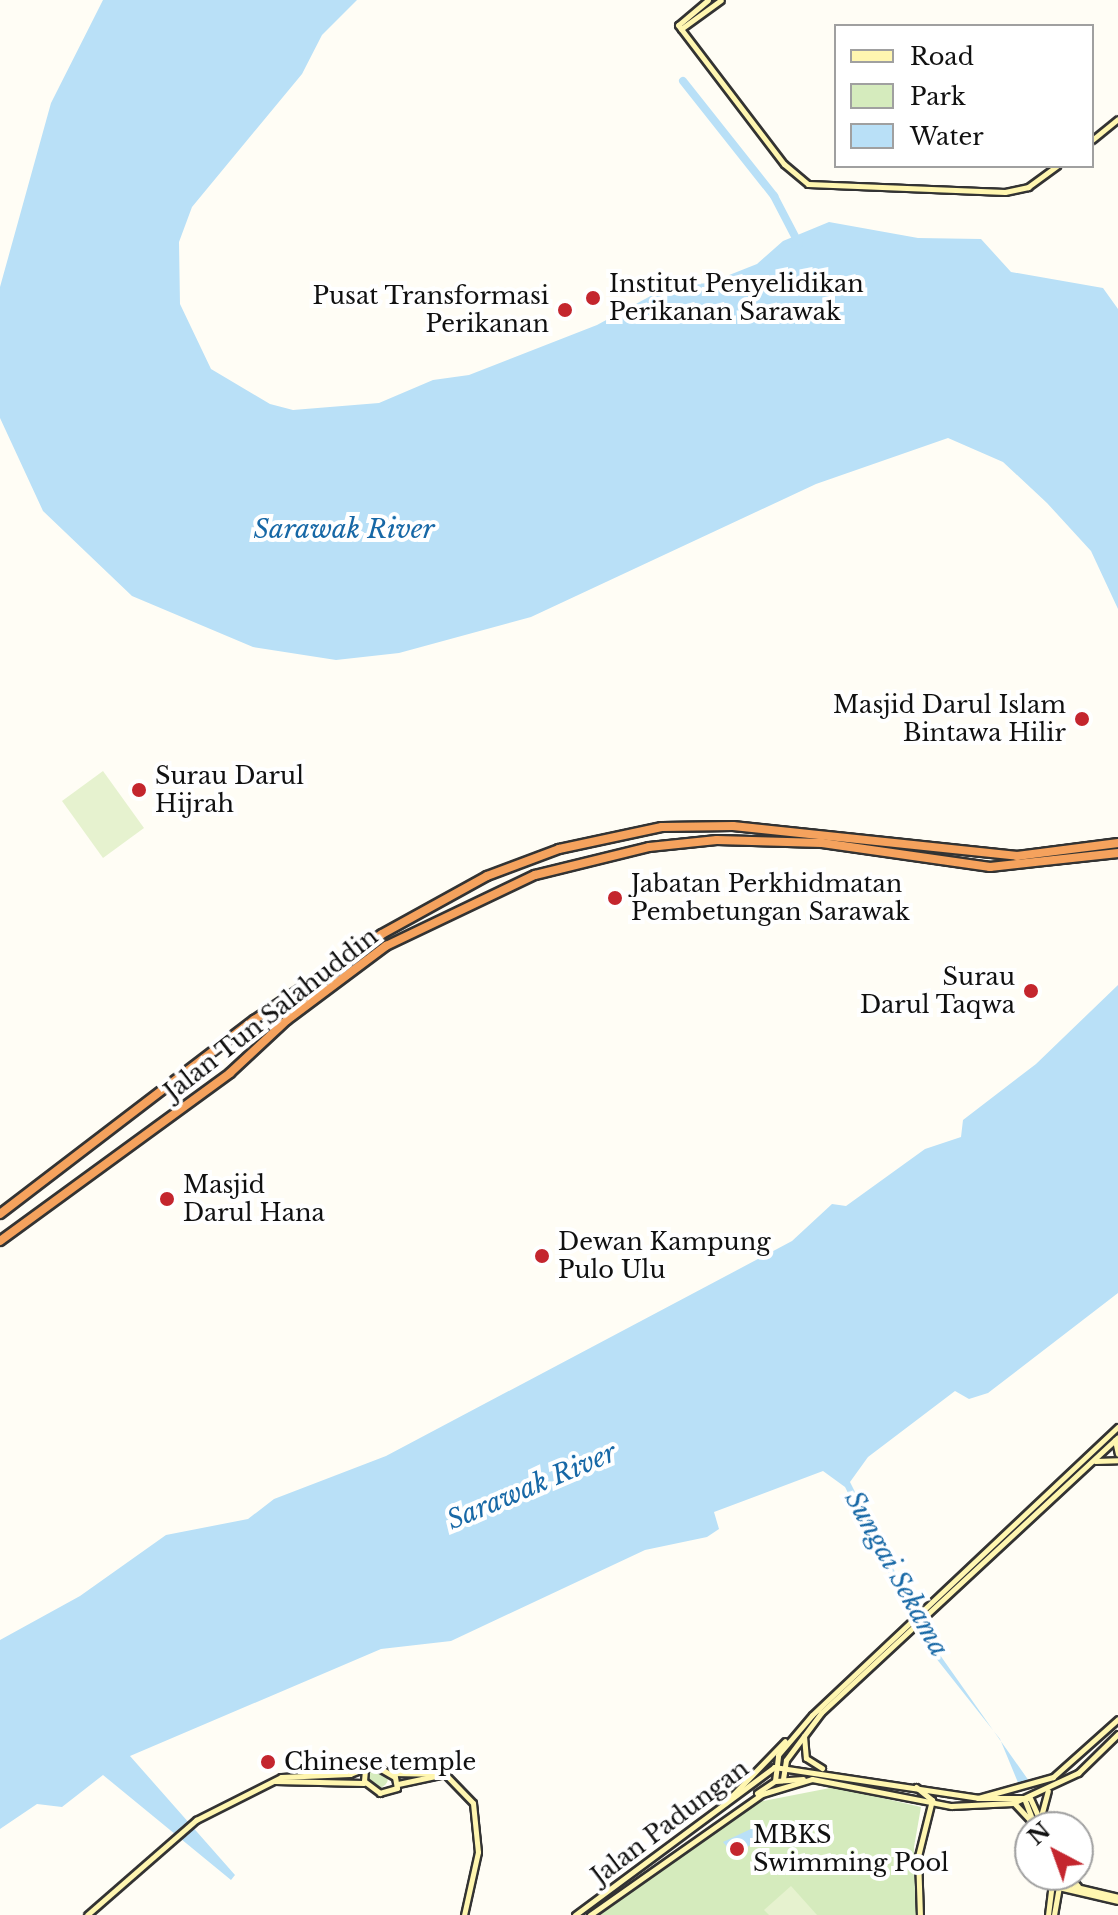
<!DOCTYPE html>
<html>
<head>
<meta charset="utf-8">
<style>
	body { margin:0 }
	#map { position:relative; width:1118px; height:1915px; overflow:hidden; background:#fffdf5; font-family:"Libre Baskerville",serif }
	div>[style] { position:absolute }
	[style*='--x'] { left:calc(var(--x)*1px); top:calc(var(--y)*1px); width:calc(var(--w)*1px); rotate:calc(var(--a)*1deg) }
	.green>* { inset:0; background:#d5ebbd }
	.round { border-radius:50% }
	.pitch>* { inset:0; background:#e6f2cf }
	.water>* { inset:0; background:#b9e0f7 }
	.river>* { height:8px; margin:-4px; padding:0 4px; transform-origin:4px; border-radius:4px; background:#b9e0f7 }
	.roads { filter:drop-shadow(2px 0 #333) drop-shadow(-2px 0 #333) drop-shadow(0 2px #333) drop-shadow(0 -2px #333) }
	.secondary>* { height:5px; margin:-2.5px; padding:0 2.5px; transform-origin:2.5px; border-radius:2.5px; background:#fff6b0 }
	.highway>* { height:8px; margin:-4px; padding:0 4px; transform-origin:4px; border-radius:4px; background:#f5a25d }
	.dots>* { width:22px; height:22px; translate:-50% -50%; box-sizing:border-box; border:4px solid #fff; border-radius:50% }
	span { translate:-50% -50%; white-space:nowrap; text-align:center; line-height:1.15; -webkit-text-stroke:8px #fff; paint-order:stroke }
	.poi-label { font-size:24px; color:#111 }
	.left { translate:0 -50%; text-align:left }
	.right { translate:-100% -50%; text-align:right }
	.street-label { font-size:24px; color:#111 }
	.water-label { font-size:26px; color:#1768a6; font-style:italic }
	.legend { position:absolute; left:834px; top:24px; width:260px; height:144px; box-sizing:border-box; background:#fff; border:2px solid #a0a0a0; margin:0; padding:10px 14px; list-style:none; font-size:24px; color:#111 }
	.legend li { display:flex; align-items:center; gap:16px; height:40px }
	.legend b { width:40px; border:2px solid #a0a0a0 }
	.north { position:absolute; left:1014px; top:1811px; width:80px; height:80px; box-sizing:border-box; background:#fff; border:2px solid #a0a0a0; border-radius:50%; rotate:319deg; font-size:22px; font-weight:700; line-height:32px; text-align:center; color:#111 }
	.north::after { content:''; display:block; margin:auto; width:28px; height:36px; background:#c4262e; clip-path:polygon(50% 0,100% 100%,50% 72%,0 100%) }
</style>
</head>
<body>
<div id="map">
	<div class="green">
		<i class="round" style="left:368px;top:1768px;width:20px;height:20px"></i>
		<i style="clip-path:polygon(835px 1787px,921px 1807px,914px 1847px,918px 1915px,600px 1915px,753px 1803px)"></i>
	</div>
	<div class="pitch">
		<i style="clip-path:polygon(103px 771px,144px 828px,103px 858px,62px 801px)"></i>
		<i style="clip-path:polygon(791px 1886px,817px 1915px,769px 1915px,764px 1910px)"></i>
	</div>
	<div class="water">
		<i style="clip-path:polygon(103px 0,357px 0,322px 35px,302px 74px,192px 207px,179px 242px,180px 304px,211px 369px,270px 404px,293px 410px,379px 403px,433px 380px,469px 375px,597px 325px,669px 286px,709px 283px,757px 264px,783px 241px,829px 222px,918px 238px,981px 239px,1011px 272px,1103px 288px,1118px 309px,1118px 609px,1091px 551px,1047px 503px,1003px 462px,948px 438px,816px 484px,531px 617px,399px 653px,336px 660px,253px 647px,132px 596px,43px 511px,0 418px,0 287px,51px 103px)"></i>
		<i style="clip-path:polygon(1118px 985px,1118px 1293px,988px 1393px,969px 1399px,955px 1391px,868px 1457px,850px 1482px,928px 1638px,1029px 1781px,1019px 1785px,1000px 1739px,924px 1643px,845px 1487px,823px 1471px,714px 1512px,719px 1529px,707px 1537px,645px 1550px,451px 1641px,381px 1649px,130px 1756px,235px 1875px,231px 1880px,103px 1775px,62px 1807px,37px 1804px,0 1829px,0 1640px,80px 1596px,166px 1535px,248px 1519px,274px 1499px,386px 1456px,792px 1241px,832px 1204px,846px 1206px,925px 1149px,961px 1137px,963px 1120px,1036px 1064px)"></i>
		<i style="clip-path:polygon(753px 1828px,760px 1837px,735px 1857px,723px 1842px)"></i>
	</div>
	<div class="river">
		<i style="--x:683;--y:81;--w:147;--a:51.6"></i>
		<i style="--x:774;--y:196;--w:54;--a:62.5"></i>
	</div>
	<div class="roads">
		<div class="secondary">
			<i style="--x:708;--y:0;--w:39;--a:140"></i>
			<i style="--x:678;--y:25;--w:175;--a:52.7"></i>
			<i style="--x:784;--y:164;--w:31;--a:40"></i>
			<i style="--x:808;--y:184;--w:197;--a:2.3"></i>
			<i style="--x:1005;--y:192;--w:24;--a:-12"></i>
			<i style="--x:1028;--y:187;--w:36;--a:-36"></i>
			<i style="--x:681;--y:29;--w:49;--a:-35.9"></i>
			<i style="--x:1092;--y:140;--w:33;--a:-39"></i>
			<i style="--x:1115;--y:1440;--w:14;--a:78"></i>
			<i style="--x:1095;--y:1461;--w:23;--a:-2"></i>
			<i style="--x:804;--y:1736;--w:22;--a:85"></i>
			<i style="--x:806;--y:1758;--w:19;--a:32"></i>
			<i style="--x:391;--y:1773;--w:54;--a:1.1"></i>
			<i style="--x:445;--y:1774;--w:40;--a:46"></i>
			<i style="--x:473;--y:1803;--w:49;--a:84.2"></i>
			<i style="--x:478;--y:1852;--w:65;--a:102.5"></i>
			<i style="--x:783;--y:1779;--w:19;--a:-81"></i>
			<i style="--x:786;--y:1760;--w:59;--a:-53.3"></i>
			<i style="--x:821;--y:1713;--w:405;--a:-42.9"></i>
			<i style="--x:275;--y:1781;--w:89;--a:1.3"></i>
			<i style="--x:775;--y:1781;--w:26;--a:-83"></i>
			<i style="--x:778;--y:1755;--w:52;--a:-49.6"></i>
			<i style="--x:812;--y:1715;--w:420;--a:-43.3"></i>
			<i style="--x:398;--y:1784;--w:43;--a:-12.1"></i>
			<i style="--x:916;--y:1787;--w:21;--a:39"></i>
			<i style="--x:932;--y:1800;--w:58;--a:104"></i>
			<i style="--x:918;--y:1856;--w:59;--a:88.1"></i>
			<i style="--x:757;--y:1793;--w:22;--a:-34"></i>
			<i style="--x:775;--y:1781;--w:28;--a:-4"></i>
			<i style="--x:978;--y:1798;--w:51;--a:0"></i>
			<i style="--x:1024;--y:1798;--w:31;--a:69"></i>
			<i style="--x:1030;--y:1798;--w:32;--a:66"></i>
			<i style="--x:725;--y:1803;--w:86;--a:-45.9"></i>
			<i style="--x:1015;--y:1804;--w:22;--a:47"></i>
			<i style="--x:1040;--y:1820;--w:30;--a:-75"></i>
			<i style="--x:1068;--y:1875;--w:15;--a:48"></i>
			<i style="--x:1059;--y:1883;--w:61;--a:13.3"></i>
			<i style="--x:1054;--y:1886;--w:66;--a:13.2"></i>
			<i style="--x:87;--y:1915;--w:145;--a:-41.1"></i>
			<i style="--x:196;--y:1820;--w:95;--a:-26.8"></i>
			<i style="--x:281;--y:1777;--w:69;--a:-2.5"></i>
			<i style="--x:350;--y:1774;--w:26;--a:-21"></i>
			<i style="--x:374;--y:1765;--w:24;--a:30"></i>
			<i style="--x:395;--y:1777;--w:11;--a:80"></i>
			<i style="--x:397;--y:1788;--w:18;--a:164"></i>
			<i style="--x:380;--y:1793;--w:20;--a:-143"></i>
			<i style="--x:364;--y:1781;--w:12;--a:-85"></i>
			<i style="--x:575;--y:1915;--w:248;--a:-36.6"></i>
			<i style="--x:774;--y:1767;--w:206;--a:8.6"></i>
			<i style="--x:978;--y:1798;--w:78;--a:-15.6"></i>
			<i style="--x:1053;--y:1777;--w:87;--a:-41.7"></i>
			<i style="--x:590;--y:1915;--w:210;--a:-35.1"></i>
			<i style="--x:762;--y:1794;--w:52;--a:-16.7"></i>
			<i style="--x:812;--y:1779;--w:142;--a:11"></i>
			<i style="--x:951;--y:1806;--w:62;--a:-2.8"></i>
			<i style="--x:1013;--y:1803;--w:72;--a:-24.8"></i>
			<i style="--x:1078;--y:1773;--w:56;--a:-44.3"></i>
			<i style="--x:1048;--y:1915;--w:40;--a:-82.9"></i>
			<i style="--x:1054;--y:1915;--w:41;--a:-80.1"></i>
		</div>
		<div class="highway">
			<i style="--x:0;--y:1214;--w:320;--a:-37.4"></i>
			<i style="--x:254;--y:1020;--w:154;--a:-33.9"></i>
			<i style="--x:382;--y:934;--w:120;--a:-28.9"></i>
			<i style="--x:487;--y:876;--w:77;--a:-20.6"></i>
			<i style="--x:559;--y:849;--w:105;--a:-12.1"></i>
			<i style="--x:662;--y:827;--w:71;--a:-0.8"></i>
			<i style="--x:733;--y:826;--w:286;--a:6"></i>
			<i style="--x:1017;--y:856;--w:102;--a:-7.3"></i>
			<i style="--x:0;--y:1241;--w:285;--a:-36.1"></i>
			<i style="--x:230;--y:1073;--w:78;--a:-42.9"></i>
			<i style="--x:287;--y:1020;--w:124;--a:-36.8"></i>
			<i style="--x:386;--y:946;--w:165;--a:-25.5"></i>
			<i style="--x:535;--y:875;--w:117;--a:-13.8"></i>
			<i style="--x:649;--y:847;--w:68;--a:-5.9"></i>
			<i style="--x:717;--y:840;--w:105;--a:1.6"></i>
			<i style="--x:822;--y:843;--w:170;--a:8.1"></i>
			<i style="--x:990;--y:867;--w:129;--a:-6.2"></i>
		</div>
	</div>
	<div class="dots">
		<i style="left:593px;top:298px;background:#c4262e"></i>
		<i style="left:565px;top:310px;background:#c4262e"></i>
		<i style="left:1082px;top:719px;background:#c4262e"></i>
		<i style="left:139px;top:790px;background:#c4262e"></i>
		<i style="left:615px;top:898px;background:#c4262e"></i>
		<i style="left:1031px;top:991px;background:#c4262e"></i>
		<i style="left:167px;top:1199px;background:#c4262e"></i>
		<i style="left:542px;top:1256px;background:#c4262e"></i>
		<i style="left:268px;top:1762px;background:#c4262e"></i>
		<i style="left:737px;top:1849px;background:#c4262e"></i>
	</div>
	<div class="poi-label">
		<span class="left" style="left:609px;top:298px">Institut Penyelidikan<br>Perikanan Sarawak</span>
		<span class="right" style="left:549px;top:310px">Pusat Transformasi<br>Perikanan</span>
		<span class="right" style="left:1066px;top:719px">Masjid Darul Islam<br>Bintawa Hilir</span>
		<span class="left" style="left:155px;top:790px">Surau Darul<br>Hijrah</span>
		<span class="left" style="left:631px;top:898px">Jabatan Perkhidmatan<br>Pembetungan Sarawak</span>
		<span class="right" style="left:1015px;top:991px">Surau<br>Darul Taqwa</span>
		<span class="left" style="left:183px;top:1199px">Masjid<br>Darul Hana</span>
		<span class="left" style="left:558px;top:1256px">Dewan Kampung<br>Pulo Ulu</span>
		<span class="left" style="left:284px;top:1762px">Chinese temple</span>
		<span class="left" style="left:753px;top:1849px">MBKS<br>Swimming Pool</span>
	</div>
	<div class="street-label">
		<span style="left:271px;top:1014px;rotate:-38deg">Jalan Tun Salahuddin</span>
		<span style="left:670px;top:1822px;rotate:-37deg">Jalan Padungan</span>
	</div>
	<div class="water-label">
		<span style="left:344px;top:530px">Sarawak River</span>
		<span style="left:532px;top:1487px;rotate:-23deg">Sarawak River</span>
		<span style="left:896px;top:1574px;rotate:61deg">Sungai Sekama</span>
	</div>
	<ul class="legend">
	<li><b style="height:10px;background:#fff6b0"></b>Road</li>
	<li><b style="height:22px;background:#d5ebbd"></b>Park</li>
	<li><b style="height:22px;background:#b9e0f7"></b>Water</li>
	</ul>
	<div class="north">N</div>
</div>
</body>
</html>
